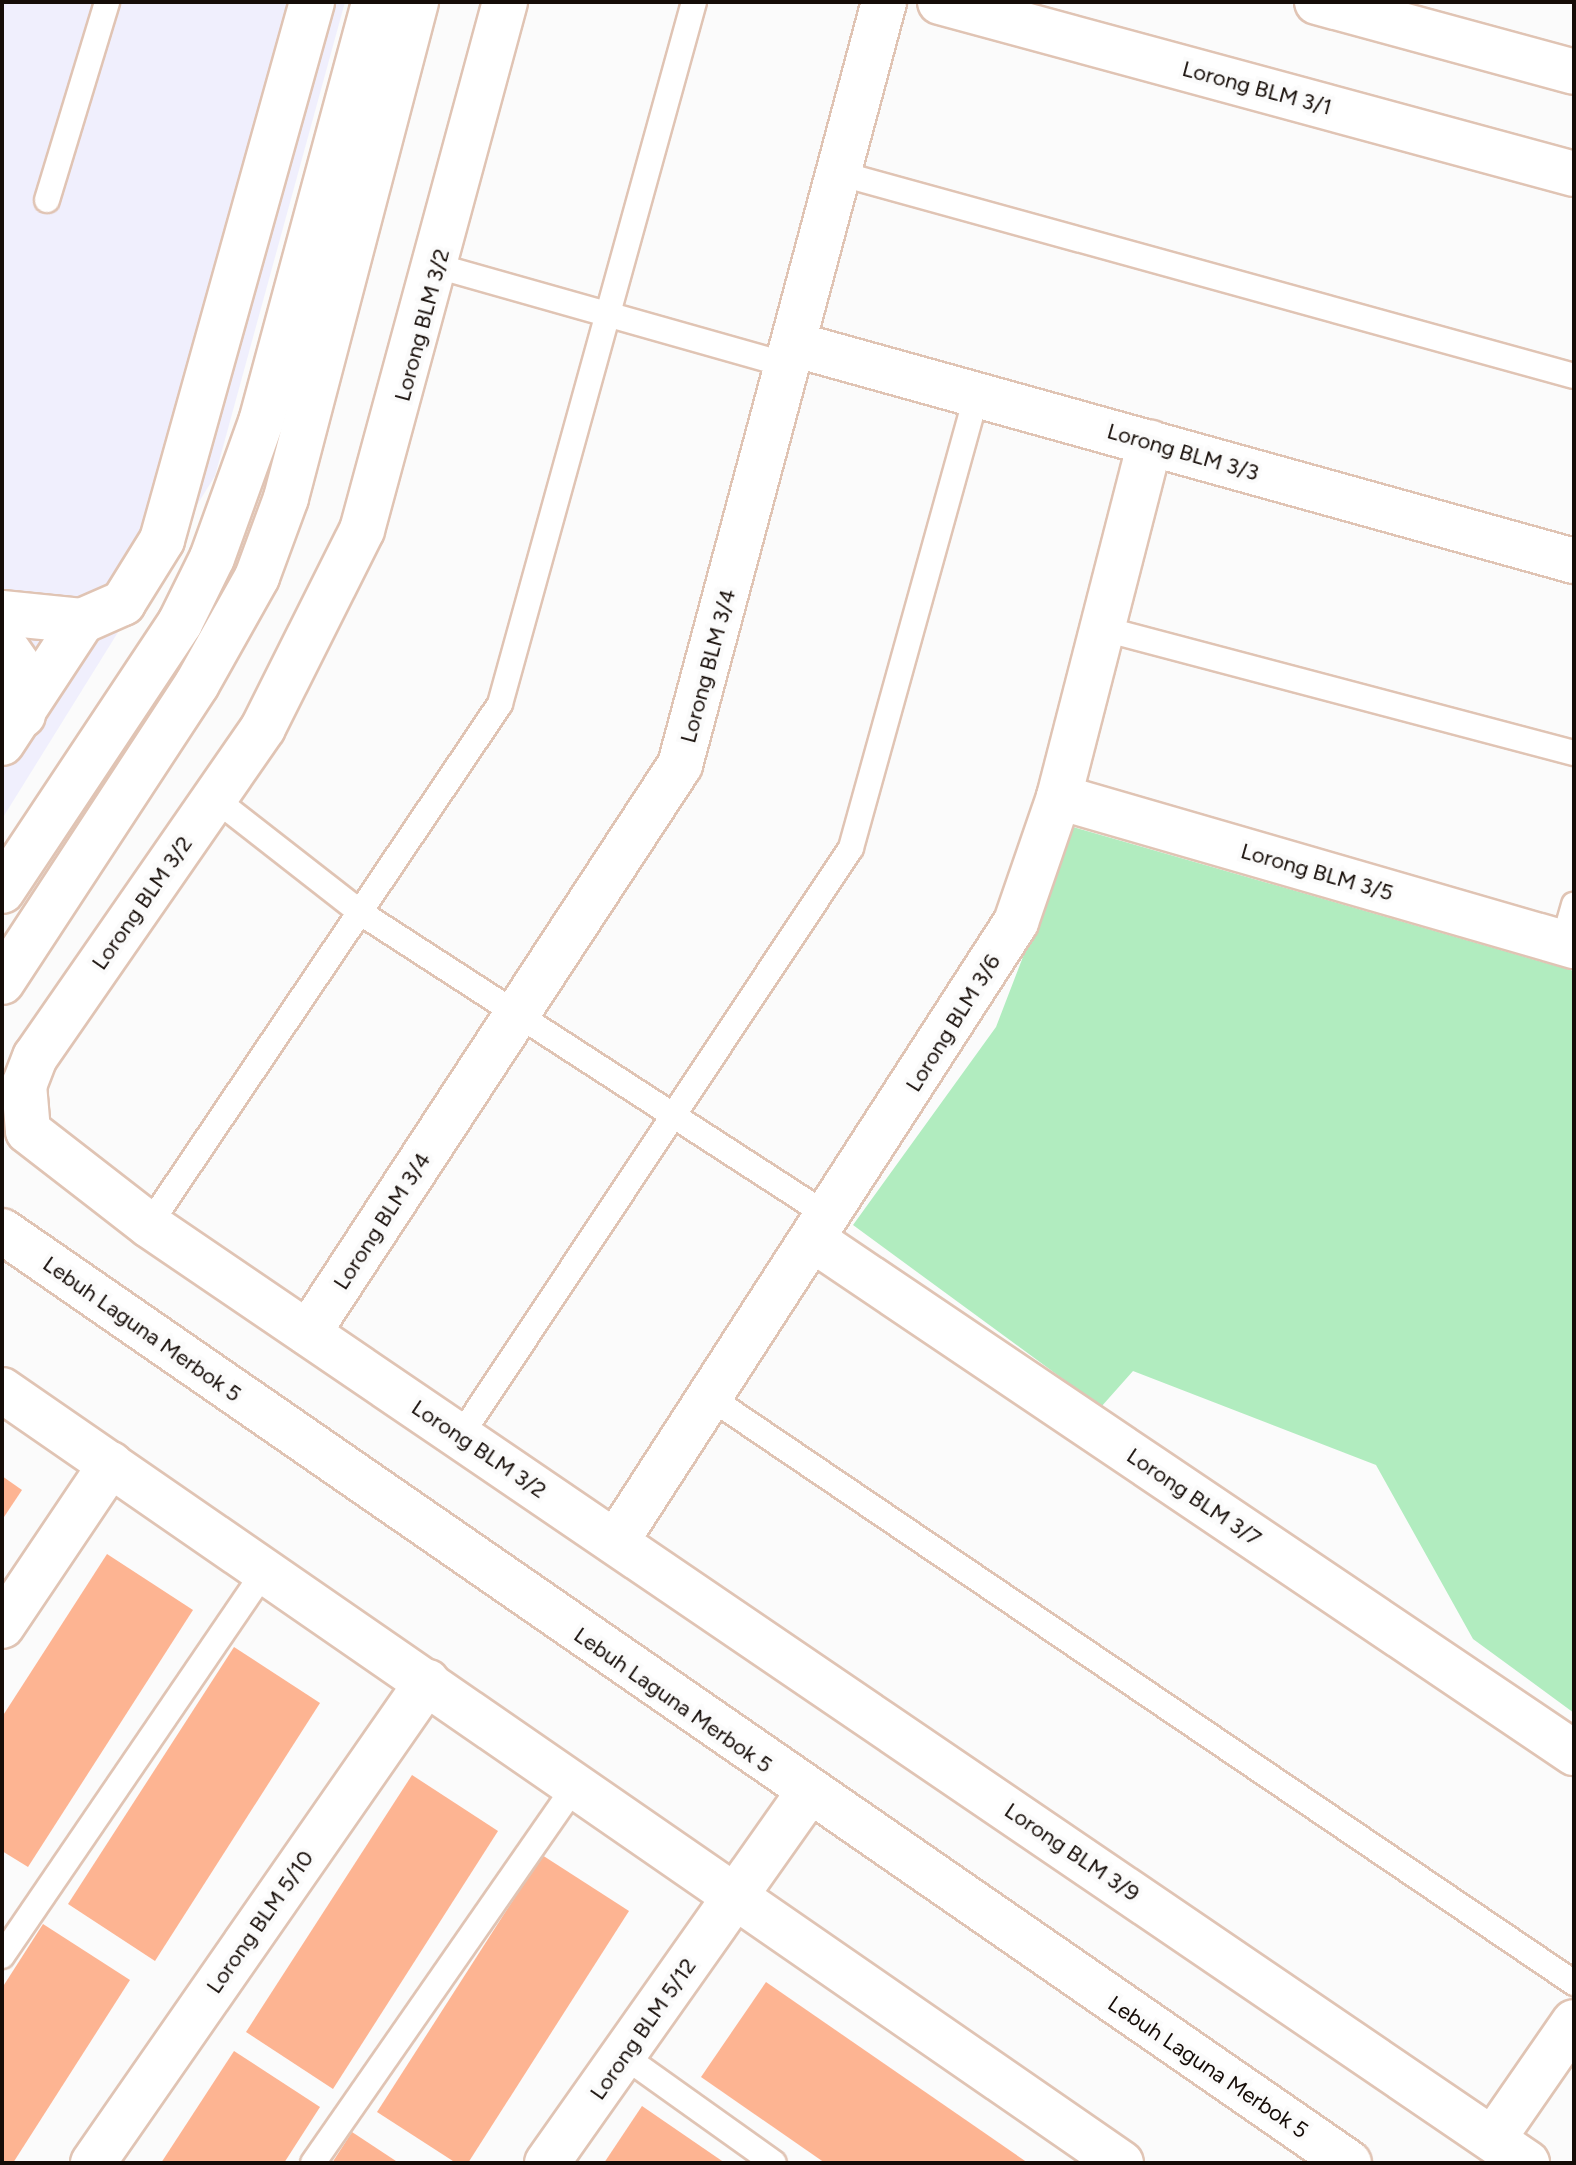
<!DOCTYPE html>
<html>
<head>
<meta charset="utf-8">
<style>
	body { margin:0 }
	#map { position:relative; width:1576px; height:2165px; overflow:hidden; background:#fbfbfb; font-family:Figtree,sans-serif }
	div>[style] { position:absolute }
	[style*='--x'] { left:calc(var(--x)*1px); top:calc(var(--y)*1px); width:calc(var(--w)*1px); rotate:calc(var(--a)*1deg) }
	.commercial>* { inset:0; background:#f0effd }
	.green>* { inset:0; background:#b1ecbf }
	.building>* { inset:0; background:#fdb492 }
	.roads { filter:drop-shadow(2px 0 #e0c4b4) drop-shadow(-2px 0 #e0c4b4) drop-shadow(0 2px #e0c4b4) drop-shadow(0 -2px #e0c4b4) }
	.service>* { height:24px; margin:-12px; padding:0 12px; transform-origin:12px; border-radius:12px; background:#fff }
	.minor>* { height:44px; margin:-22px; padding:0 22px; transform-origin:22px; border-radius:22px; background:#fff }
	.tertiary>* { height:44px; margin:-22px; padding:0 22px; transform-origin:22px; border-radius:22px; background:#fff }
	span { translate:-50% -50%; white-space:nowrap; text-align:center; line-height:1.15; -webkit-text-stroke:8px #fbfbfb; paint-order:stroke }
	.street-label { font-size:22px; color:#150c07 }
	.frame { position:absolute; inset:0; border:4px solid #150c07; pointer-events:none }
</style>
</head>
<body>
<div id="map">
	<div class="commercial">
		<i style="clip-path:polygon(2px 2px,345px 2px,215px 476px,2px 819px)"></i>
	</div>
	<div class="green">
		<i style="clip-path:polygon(1073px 827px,1574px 971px,1574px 1713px,1473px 1639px,1376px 1465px,1133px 1371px,1101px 1407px,853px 1225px,996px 1027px)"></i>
	</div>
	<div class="building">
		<i style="clip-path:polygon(2px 1476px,22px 1490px,2px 1520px)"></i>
		<i style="clip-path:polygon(107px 1554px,193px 1610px,28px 1867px,2px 1851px,2px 1717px)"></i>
		<i style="clip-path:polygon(234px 1647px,320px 1703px,155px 1961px,68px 1904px)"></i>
		<i style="clip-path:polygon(412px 1775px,498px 1831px,333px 2089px,246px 2032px)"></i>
		<i style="clip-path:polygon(542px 1855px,629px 1911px,468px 2163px,456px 2163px,377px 2112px)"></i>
		<i style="clip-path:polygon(43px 1924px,130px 1980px,13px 2163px,2px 2163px,2px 1988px)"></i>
		<i style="clip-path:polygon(766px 1982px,1028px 2163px,825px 2163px,701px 2077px)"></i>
		<i style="clip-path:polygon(234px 2051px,320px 2107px,284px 2163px,161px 2163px)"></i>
		<i style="clip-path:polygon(642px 2106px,725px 2163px,604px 2163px)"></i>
		<i style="clip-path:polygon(352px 2132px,399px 2163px,332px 2163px)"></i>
	</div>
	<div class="roads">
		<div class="service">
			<i style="--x:838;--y:173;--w:763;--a:15.42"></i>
			<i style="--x:47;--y:200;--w:207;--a:-73.1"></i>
			<i style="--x:437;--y:266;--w:365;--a:15.8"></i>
			<i style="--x:1104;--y:629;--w:486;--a:14.8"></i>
			<i style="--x:214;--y:798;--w:187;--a:38"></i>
			<i style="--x:361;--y:913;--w:559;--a:32.95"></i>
			<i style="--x:1563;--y:943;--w:40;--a:-74"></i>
			<i style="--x:149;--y:1225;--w:628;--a:-56.03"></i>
			<i style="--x:500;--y:704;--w:728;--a:-74.55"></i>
			<i style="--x:711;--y:1398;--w:1043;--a:34.13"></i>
			<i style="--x:459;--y:1438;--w:708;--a:-56.4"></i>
			<i style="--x:851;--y:848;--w:472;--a:-74.5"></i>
			<i style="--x:2;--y:1956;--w:466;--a:-55.7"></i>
			<i style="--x:624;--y:2056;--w:184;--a:35.5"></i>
			<i style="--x:313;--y:2163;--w:460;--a:-55.2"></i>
		</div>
		<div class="minor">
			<i style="--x:505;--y:2;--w:547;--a:105.15"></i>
			<i style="--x:362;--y:530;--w:221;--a:116.6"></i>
			<i style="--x:263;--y:728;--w:400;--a:124.7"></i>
			<i style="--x:35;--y:1057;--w:30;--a:111"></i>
			<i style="--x:24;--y:1085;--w:46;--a:85"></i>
			<i style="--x:28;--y:1131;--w:153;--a:37.8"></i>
			<i style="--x:149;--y:1225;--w:1667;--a:34.24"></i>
			<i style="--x:940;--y:2;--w:657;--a:15.18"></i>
			<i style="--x:1317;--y:2;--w:266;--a:15.2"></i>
			<i style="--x:793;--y:344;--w:811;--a:15.53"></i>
			<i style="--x:2;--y:613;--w:80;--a:5.7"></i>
			<i style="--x:2;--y:642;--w:33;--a:55"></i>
			<i style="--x:21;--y:669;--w:46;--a:87.5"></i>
			<i style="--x:2;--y:743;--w:146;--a:-56.7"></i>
			<i style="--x:82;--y:621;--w:45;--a:-23.7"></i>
			<i style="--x:123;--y:603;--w:74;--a:-58.2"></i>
			<i style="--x:162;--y:540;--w:559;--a:-74.42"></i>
			<i style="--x:1059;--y:797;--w:536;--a:16.14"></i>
			<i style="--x:815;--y:1241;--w:916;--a:34"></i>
			<i style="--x:308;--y:1333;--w:679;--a:-56.78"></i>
			<i style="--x:680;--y:765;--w:790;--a:-75.03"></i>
			<i style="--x:2;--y:1390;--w:1360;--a:34.64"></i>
			<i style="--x:617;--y:1540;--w:736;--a:-57.15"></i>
			<i style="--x:1016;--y:922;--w:132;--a:-71"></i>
			<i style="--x:1059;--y:797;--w:366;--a:-75.6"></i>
			<i style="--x:2;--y:1626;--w:195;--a:-56.1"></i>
			<i style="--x:1493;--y:2139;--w:142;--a:-55.3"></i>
			<i style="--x:93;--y:2163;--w:586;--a:-55.22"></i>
			<i style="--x:547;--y:2163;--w:451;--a:-54.8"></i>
		</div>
		<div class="tertiary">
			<i style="--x:2;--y:891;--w:322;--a:-56.4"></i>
			<i style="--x:180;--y:623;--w:72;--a:-63.8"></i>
			<i style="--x:212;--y:558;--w:145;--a:-70.2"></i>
			<i style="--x:261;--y:422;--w:435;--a:-74.9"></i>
			<i style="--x:2;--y:982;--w:356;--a:-56.8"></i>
			<i style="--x:197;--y:684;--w:123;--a:-60.7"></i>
			<i style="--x:257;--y:577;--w:84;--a:-69.8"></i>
			<i style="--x:286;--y:498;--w:513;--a:-75.31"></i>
			<i style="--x:2;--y:1231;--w:1638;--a:34.68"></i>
		</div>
	</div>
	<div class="street-label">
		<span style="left:1257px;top:88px;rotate:15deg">Lorong BLM 3/1</span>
		<span style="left:422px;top:325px;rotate:-75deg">Lorong BLM 3/2</span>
		<span style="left:1183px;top:452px;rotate:16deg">Lorong BLM 3/3</span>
		<span style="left:708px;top:666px;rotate:-75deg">Lorong BLM 3/4</span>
		<span style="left:1317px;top:872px;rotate:16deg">Lorong BLM 3/5</span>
		<span style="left:142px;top:903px;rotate:-55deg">Lorong BLM 3/2</span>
		<span style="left:953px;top:1023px;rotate:-58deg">Lorong BLM 3/6</span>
		<span style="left:382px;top:1221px;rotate:-57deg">Lorong BLM 3/4</span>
		<span style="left:142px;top:1329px;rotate:35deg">Lebuh Laguna Merbok 5</span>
		<span style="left:479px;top:1449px;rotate:34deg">Lorong BLM 3/2</span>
		<span style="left:1194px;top:1497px;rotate:34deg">Lorong BLM 3/7</span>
		<span style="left:673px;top:1700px;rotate:35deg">Lebuh Laguna Merbok 5</span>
		<span style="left:1072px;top:1852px;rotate:34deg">Lorong BLM 3/9</span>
		<span style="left:260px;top:1922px;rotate:-55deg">Lorong BLM 5/10</span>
		<span style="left:643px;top:2029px;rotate:-55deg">Lorong BLM 5/12</span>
		<span style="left:1208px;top:2067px;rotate:34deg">Lebuh Laguna Merbok 5</span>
	</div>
	<div class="frame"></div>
</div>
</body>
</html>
